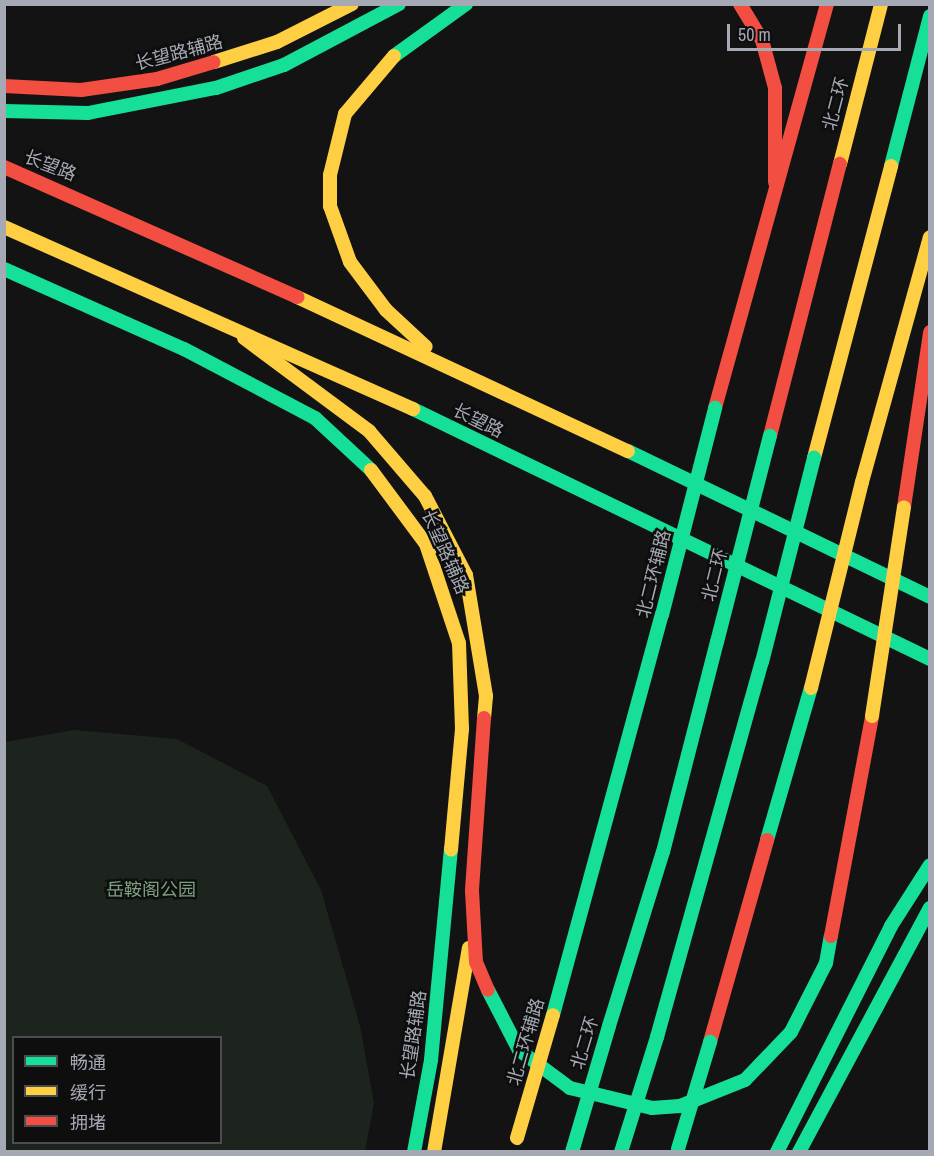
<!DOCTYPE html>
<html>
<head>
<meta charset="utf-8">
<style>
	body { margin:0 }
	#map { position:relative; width:934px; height:1156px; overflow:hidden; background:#131314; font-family:"Archivo Narrow","Noto Sans SC",sans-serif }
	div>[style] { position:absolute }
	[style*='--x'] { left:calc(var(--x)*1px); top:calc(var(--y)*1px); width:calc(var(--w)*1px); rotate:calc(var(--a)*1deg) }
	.green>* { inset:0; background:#1d241e }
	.fast>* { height:14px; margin:-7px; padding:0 7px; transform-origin:7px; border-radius:7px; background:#16e098 }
	.slow>* { height:14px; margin:-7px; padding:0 7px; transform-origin:7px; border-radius:7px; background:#ffcf43 }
	.jam>* { height:14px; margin:-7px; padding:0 7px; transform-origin:7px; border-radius:7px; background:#f24e42 }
	.fast-bridge>* { height:14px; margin:-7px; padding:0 7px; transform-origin:7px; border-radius:7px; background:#16e098 }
	.slow-bridge>* { height:14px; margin:-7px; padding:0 7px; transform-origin:7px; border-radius:7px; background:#ffcf43 }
	span { translate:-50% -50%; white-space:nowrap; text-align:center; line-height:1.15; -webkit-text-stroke:5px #0e0e0f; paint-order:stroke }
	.street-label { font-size:18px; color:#a5a9b4 }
	.park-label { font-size:18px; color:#7c9f7f }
	.frame { position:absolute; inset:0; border:6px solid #a5a9b4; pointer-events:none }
	.legend { position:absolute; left:12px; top:1036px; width:210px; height:108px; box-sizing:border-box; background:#0e0e0f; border:2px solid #4a4c51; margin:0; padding:8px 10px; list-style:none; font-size:18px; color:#a5a9b4 }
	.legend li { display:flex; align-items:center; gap:12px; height:30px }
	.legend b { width:30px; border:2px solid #4a4c51 }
	.scale { position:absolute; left:727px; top:24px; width:174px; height:27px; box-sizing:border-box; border:3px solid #a5a9b4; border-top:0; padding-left:8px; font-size:18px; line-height:21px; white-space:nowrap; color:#a5a9b4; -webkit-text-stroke:4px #0e0e0f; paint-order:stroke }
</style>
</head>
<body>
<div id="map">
	<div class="green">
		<i style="clip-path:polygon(evenodd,74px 730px,177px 739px,267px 786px,321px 890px,360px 1026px,374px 1103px,365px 1151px,5px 1151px,5px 742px,74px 730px,14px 1038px,220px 1038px,220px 1142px,14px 1142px,14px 1038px)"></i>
	</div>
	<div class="fast">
		<i style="--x:394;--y:56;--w:89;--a:-35.8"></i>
		<i style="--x:4;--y:111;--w:84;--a:1.4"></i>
		<i style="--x:88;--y:113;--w:130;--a:-11.1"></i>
		<i style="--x:216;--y:88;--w:72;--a:-18.7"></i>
		<i style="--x:284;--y:65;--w:130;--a:-27.9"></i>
		<i style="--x:891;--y:166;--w:155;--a:-75.4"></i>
		<i style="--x:4;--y:269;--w:197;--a:24"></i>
		<i style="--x:184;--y:349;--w:148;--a:27.8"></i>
		<i style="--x:315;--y:418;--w:76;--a:42.9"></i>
		<i style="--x:413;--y:409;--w:574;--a:25.81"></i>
		<i style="--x:628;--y:451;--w:335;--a:25.8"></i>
		<i style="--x:767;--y:840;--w:158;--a:-73.9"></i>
		<i style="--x:488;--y:990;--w:68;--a:62.7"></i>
		<i style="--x:519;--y:1050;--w:64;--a:36.7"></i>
		<i style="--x:570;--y:1088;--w:84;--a:13.7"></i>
		<i style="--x:652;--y:1108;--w:28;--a:-4"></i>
		<i style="--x:680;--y:1106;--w:70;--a:-21.8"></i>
		<i style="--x:745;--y:1080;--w:66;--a:-46.2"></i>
		<i style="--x:791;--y:1032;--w:77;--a:-63.1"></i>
		<i style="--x:826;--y:963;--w:27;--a:-80"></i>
		<i style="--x:553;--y:1015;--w:415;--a:-74.8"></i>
		<i style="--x:609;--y:1026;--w:182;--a:-72.8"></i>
		<i style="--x:663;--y:852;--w:217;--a:-75.6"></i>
		<i style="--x:657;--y:1037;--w:389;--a:-74.4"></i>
		<i style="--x:414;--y:1152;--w:94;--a:-79.5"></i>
		<i style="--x:431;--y:1060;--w:212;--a:-84.6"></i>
		<i style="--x:777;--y:1152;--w:253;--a:-63.2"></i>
		<i style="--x:891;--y:926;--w:72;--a:-57.4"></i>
		<i style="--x:799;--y:1152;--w:277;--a:-61.8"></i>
	</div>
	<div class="slow">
		<i style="--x:394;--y:56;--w:76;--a:130.2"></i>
		<i style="--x:345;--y:114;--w:63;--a:103.8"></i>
		<i style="--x:330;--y:175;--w:31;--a:90"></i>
		<i style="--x:330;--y:206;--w:59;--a:70.3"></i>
		<i style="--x:350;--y:262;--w:60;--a:53.1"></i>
		<i style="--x:386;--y:310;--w:54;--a:42.8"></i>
		<i style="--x:214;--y:62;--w:66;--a:-17.6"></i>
		<i style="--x:277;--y:42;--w:84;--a:-26.9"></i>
		<i style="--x:840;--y:164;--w:165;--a:-75.6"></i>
		<i style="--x:4;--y:227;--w:448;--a:24"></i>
		<i style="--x:297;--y:297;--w:365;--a:25"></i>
		<i style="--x:244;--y:338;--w:156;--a:36.6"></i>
		<i style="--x:369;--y:431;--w:86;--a:49.3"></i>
		<i style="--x:425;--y:496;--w:89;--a:62.6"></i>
		<i style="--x:466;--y:575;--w:123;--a:80.6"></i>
		<i style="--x:486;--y:696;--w:22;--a:95"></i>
		<i style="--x:814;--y:458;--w:302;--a:-75.2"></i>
		<i style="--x:371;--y:470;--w:92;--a:53.4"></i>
		<i style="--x:426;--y:544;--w:104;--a:71.6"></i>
		<i style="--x:459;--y:643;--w:86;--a:88"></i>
		<i style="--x:462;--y:729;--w:121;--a:95.2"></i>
		<i style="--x:862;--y:482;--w:254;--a:-74.5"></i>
		<i style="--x:434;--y:1152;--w:207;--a:-80.3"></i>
	</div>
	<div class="jam">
		<i style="--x:740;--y:4;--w:42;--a:58.6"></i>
		<i style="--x:762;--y:40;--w:50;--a:74.8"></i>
		<i style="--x:775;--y:88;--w:94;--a:90"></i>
		<i style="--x:4;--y:86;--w:77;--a:3"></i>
		<i style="--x:81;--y:90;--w:77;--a:-8.2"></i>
		<i style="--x:157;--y:79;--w:59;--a:-16.6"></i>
		<i style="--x:4;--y:167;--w:321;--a:23.9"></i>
		<i style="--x:715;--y:408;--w:419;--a:-74.5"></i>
		<i style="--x:770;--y:436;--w:281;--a:-75.6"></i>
		<i style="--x:904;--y:507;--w:177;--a:-81.5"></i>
		<i style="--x:484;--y:718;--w:173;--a:94"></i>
		<i style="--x:472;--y:891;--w:71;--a:86.8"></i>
		<i style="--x:476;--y:962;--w:30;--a:67"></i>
		<i style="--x:831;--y:936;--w:224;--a:-79.4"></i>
		<i style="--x:710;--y:1042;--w:210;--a:-74.2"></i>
	</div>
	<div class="fast-bridge">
		<i style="--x:662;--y:615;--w:214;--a:-75.6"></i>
		<i style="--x:717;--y:642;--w:213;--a:-75.6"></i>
		<i style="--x:762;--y:662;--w:211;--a:-75.7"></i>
		<i style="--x:678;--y:1149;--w:112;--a:-73.3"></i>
		<i style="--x:572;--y:1152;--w:131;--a:-73.6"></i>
		<i style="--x:621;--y:1152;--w:121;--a:-72.6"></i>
	</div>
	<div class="slow-bridge">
		<i style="--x:811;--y:688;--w:212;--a:-76.1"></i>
		<i style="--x:872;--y:716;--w:211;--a:-81.3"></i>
		<i style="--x:517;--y:1138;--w:128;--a:-73.7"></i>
	</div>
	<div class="street-label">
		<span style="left:179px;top:53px;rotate:-15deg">长望路辅路</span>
		<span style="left:836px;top:104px;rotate:-75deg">北二环</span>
		<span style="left:50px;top:166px;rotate:21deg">长望路</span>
		<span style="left:478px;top:421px;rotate:26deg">长望路</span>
		<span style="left:445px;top:552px;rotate:66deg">长望路辅路</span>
		<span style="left:654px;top:574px;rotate:-76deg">北二环辅路</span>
		<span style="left:715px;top:575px;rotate:-76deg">北二环</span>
		<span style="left:414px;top:1035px;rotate:-82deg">长望路辅路</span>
		<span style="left:526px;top:1042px;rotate:-74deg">北二环辅路</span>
		<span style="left:585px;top:1043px;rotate:-73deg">北二环</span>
	</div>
	<div class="park-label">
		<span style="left:151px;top:890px">岳鞍阁公园</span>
	</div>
	<div class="frame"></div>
	<ul class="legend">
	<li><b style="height:8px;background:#16e098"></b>畅通</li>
	<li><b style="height:8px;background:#ffcf43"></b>缓行</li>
	<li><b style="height:8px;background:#f24e42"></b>拥堵</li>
	</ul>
	<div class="scale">50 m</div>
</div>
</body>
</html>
